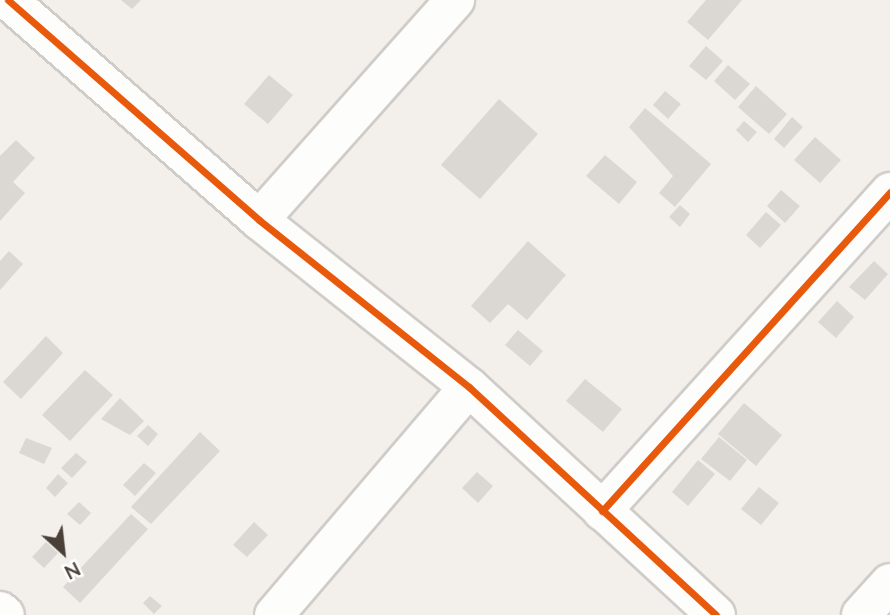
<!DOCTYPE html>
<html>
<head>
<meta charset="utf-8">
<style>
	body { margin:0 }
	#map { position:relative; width:890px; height:615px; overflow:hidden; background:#f3f0ec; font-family:Lato,sans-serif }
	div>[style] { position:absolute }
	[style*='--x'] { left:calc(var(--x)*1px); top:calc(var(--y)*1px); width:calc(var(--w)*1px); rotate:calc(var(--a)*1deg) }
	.building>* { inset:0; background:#dbd7d3 }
	.roads { filter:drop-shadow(2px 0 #d0ccc8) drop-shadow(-2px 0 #d0ccc8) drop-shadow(0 2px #d0ccc8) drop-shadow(0 -2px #d0ccc8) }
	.minor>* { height:38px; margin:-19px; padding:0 19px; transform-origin:19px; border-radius:19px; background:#fdfdfc }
	.cycleway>* { height:7px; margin:-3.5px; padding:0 3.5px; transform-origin:3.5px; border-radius:3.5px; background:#e8590c }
	span { translate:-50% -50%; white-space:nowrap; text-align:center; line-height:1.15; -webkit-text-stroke:7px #fff; paint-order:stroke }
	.north { position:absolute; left:28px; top:517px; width:70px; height:70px; -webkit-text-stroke:5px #fff; paint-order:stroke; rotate:153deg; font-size:19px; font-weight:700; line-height:28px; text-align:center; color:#4b4037 }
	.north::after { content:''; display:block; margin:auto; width:24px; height:32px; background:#4b4037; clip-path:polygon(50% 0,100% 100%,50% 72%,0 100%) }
</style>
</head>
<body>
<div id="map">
	<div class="building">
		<i style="clip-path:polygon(121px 0,141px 0,132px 9px)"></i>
		<i style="clip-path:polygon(706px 0,742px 0,708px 40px,687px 22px)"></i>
		<i style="clip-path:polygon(706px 46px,723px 61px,706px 80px,689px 66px)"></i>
		<i style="clip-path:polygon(728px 65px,750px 84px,735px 100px,714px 81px)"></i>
		<i style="clip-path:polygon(269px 75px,293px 95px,268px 124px,244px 104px)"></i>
		<i style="clip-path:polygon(756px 86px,787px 114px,769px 134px,738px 107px)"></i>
		<i style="clip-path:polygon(665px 91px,681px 104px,668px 119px,653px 105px)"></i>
		<i style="clip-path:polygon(499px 99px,538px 134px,480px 199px,441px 165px)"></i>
		<i style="clip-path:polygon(645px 108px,711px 164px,675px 207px,659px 193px,673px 176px,629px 127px)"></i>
		<i style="clip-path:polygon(792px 117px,803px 127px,784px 148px,774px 139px)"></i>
		<i style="clip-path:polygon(744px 121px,757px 132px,748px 142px,736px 130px)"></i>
		<i style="clip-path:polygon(815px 137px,841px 160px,820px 183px,794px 160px)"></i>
		<i style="clip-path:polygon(16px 140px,35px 158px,13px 182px,25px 193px,0 221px,0 156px)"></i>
		<i style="clip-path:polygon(605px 155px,637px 182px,619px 204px,586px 176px)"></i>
		<i style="clip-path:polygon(781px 190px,800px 206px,785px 223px,767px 206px)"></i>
		<i style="clip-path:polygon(680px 205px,690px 214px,680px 227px,669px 217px)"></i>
		<i style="clip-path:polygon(766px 212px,781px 225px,760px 248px,746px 235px)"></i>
		<i style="clip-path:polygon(528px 241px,566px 275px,527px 320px,508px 304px,490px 323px,471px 306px)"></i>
		<i style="clip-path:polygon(9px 251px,23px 264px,0 290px,0 261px)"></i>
		<i style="clip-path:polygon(874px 261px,888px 274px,865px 300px,849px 287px)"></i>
		<i style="clip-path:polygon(837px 301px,854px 317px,836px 338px,818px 322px)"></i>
		<i style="clip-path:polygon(518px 330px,543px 351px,530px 366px,505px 345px)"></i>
		<i style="clip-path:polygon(46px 336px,63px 353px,21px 399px,3px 382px)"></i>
		<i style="clip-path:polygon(85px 370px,113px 395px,70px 441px,42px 415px)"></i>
		<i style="clip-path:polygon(585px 379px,622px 409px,603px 432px,566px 401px)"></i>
		<i style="clip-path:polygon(120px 398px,144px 421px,130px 435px,101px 419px)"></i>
		<i style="clip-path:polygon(744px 403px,782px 435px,756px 466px,718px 434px)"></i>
		<i style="clip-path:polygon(148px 425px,158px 434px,148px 446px,137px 436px)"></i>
		<i style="clip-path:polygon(200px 432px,220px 451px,151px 524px,131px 507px)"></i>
		<i style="clip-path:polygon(719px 437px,747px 460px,730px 481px,701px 459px)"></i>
		<i style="clip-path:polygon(26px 438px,52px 448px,44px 464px,19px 453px)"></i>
		<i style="clip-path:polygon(76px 453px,87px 462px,72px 478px,61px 468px)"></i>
		<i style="clip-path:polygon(698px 460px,715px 474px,688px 506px,672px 492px)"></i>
		<i style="clip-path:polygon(144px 463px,156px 473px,135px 496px,123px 485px)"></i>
		<i style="clip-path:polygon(477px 472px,493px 486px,478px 503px,462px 488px)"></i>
		<i style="clip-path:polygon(58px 474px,68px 483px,55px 497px,46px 488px)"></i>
		<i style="clip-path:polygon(759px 487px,779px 503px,761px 525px,741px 509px)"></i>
		<i style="clip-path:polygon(79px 502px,91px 513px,80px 525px,67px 514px)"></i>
		<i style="clip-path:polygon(131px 514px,148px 529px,80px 603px,63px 587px)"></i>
		<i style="clip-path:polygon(254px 522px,268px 535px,247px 557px,233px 545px)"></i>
		<i style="clip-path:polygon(46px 542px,58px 553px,44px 568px,32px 557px)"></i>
		<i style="clip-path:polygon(150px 596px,162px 606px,154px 614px,143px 603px)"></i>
	</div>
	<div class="roads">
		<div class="minor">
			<i style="--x:8;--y:0;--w:334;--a:41.2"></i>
			<i style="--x:259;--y:220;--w:268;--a:38.5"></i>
			<i style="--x:469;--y:387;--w:336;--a:42.7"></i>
			<i style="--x:259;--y:220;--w:295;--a:-48.3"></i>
			<i style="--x:602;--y:511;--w:430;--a:-47.9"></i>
			<i style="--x:0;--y:611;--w:6;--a:39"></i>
			<i style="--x:274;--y:615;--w:300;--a:-49.5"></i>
			<i style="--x:861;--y:615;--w:43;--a:-47.8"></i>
		</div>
	</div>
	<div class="cycleway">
		<i style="--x:8;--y:0;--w:334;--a:41.2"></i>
		<i style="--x:259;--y:220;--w:268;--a:38.5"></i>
		<i style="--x:469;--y:387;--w:336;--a:42.7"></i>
		<i style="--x:602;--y:511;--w:430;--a:-47.9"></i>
	</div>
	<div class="north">N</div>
</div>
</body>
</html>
